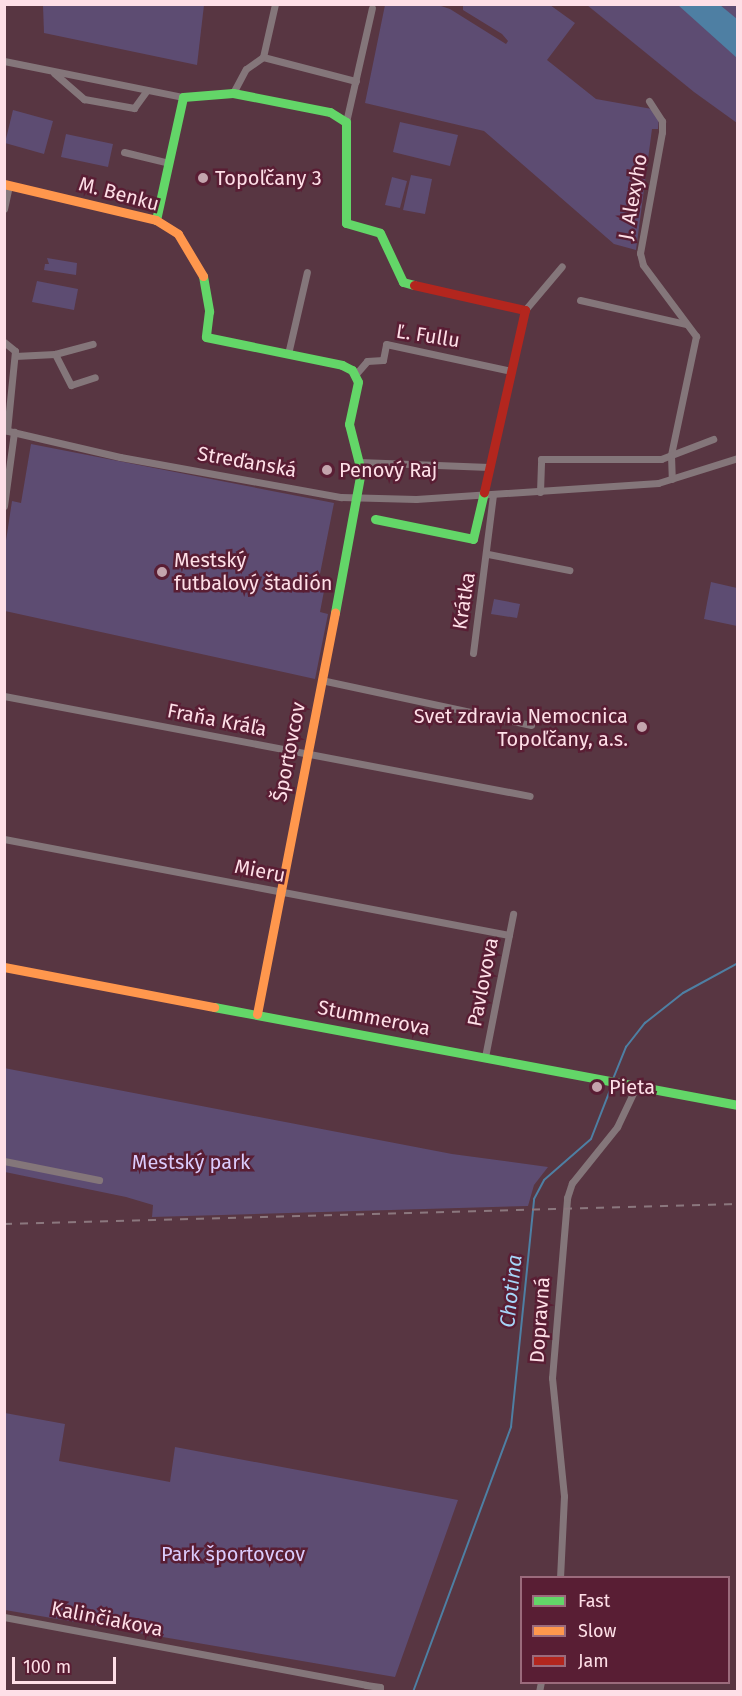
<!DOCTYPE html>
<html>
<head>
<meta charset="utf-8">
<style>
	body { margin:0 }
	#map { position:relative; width:742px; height:1696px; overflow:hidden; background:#583642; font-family:"Fira Sans",sans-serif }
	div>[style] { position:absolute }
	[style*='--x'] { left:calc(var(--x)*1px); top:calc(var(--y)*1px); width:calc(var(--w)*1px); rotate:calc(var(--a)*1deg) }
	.green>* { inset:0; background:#5d4c72 }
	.water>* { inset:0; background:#4e7fa3 }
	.stream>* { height:2px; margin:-1px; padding:0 1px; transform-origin:1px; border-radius:1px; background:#4e7fa3 }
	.street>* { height:7px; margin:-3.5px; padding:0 3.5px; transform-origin:3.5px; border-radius:3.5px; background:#84767a }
	.fast>* { height:9px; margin:-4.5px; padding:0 4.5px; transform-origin:4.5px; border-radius:4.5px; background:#63d668 }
	.slow>* { height:9px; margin:-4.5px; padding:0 4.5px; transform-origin:4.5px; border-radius:4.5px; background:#ff974d }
	.jam>* { height:9px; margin:-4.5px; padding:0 4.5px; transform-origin:4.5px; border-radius:4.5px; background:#b3261e }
	.rail>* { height:2px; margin-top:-1px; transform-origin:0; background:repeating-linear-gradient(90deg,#8b777e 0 8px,transparent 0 16px) }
	.dots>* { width:16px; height:16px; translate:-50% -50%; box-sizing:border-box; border:3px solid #591e34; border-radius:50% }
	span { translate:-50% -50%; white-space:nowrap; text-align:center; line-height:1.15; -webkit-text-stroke:5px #591e34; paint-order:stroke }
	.poi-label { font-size:20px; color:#fedfe7 }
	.left { translate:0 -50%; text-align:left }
	.right { translate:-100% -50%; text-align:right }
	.street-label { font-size:20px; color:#fedfe7 }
	.park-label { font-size:20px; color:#dbcbfc }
	.water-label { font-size:21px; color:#a6d5f7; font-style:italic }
	.frame { position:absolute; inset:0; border:6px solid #fedfe7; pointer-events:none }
	.legend { position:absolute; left:520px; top:1576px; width:210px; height:108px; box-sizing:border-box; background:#591e34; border:2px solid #9b6b7c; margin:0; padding:8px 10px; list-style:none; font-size:18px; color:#fedfe7 }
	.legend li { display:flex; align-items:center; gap:12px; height:30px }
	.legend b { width:30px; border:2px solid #9b6b7c }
	.scale { position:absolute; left:12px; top:1657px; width:104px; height:27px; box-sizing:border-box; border:3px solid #fedfe7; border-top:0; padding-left:8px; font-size:18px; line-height:21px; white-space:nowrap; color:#fedfe7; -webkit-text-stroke:4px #591e34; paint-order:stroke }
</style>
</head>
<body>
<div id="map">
	<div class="green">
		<i style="clip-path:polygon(435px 4px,450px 9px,506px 44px,508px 41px,502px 34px,463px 10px,463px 6px,550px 5px,575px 23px,547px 60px,596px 99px,652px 109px,659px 116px,658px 129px,652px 129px,636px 250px,614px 244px,484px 131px,365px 103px,385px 5px)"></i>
		<i style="clip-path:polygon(43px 5px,204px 5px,197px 65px,44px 33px)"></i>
		<i style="clip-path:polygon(587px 5px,737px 5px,737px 123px,694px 92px)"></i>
		<i style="clip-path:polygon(13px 110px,53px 121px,44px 154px,5px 143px)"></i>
		<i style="clip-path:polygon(400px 122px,458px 135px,450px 166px,393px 152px)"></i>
		<i style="clip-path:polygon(66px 134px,113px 144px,108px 167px,61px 157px)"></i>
		<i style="clip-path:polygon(411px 175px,432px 179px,425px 214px,403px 210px)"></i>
		<i style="clip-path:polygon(392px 177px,407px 181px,400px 208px,385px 205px)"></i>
		<i style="clip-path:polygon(47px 258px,77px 263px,76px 275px,44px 270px,45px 264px,49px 264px)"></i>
		<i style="clip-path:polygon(37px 281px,78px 289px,74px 310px,32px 302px)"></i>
		<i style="clip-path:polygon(31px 444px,334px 503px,317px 589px,324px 591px,320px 612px,328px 614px,315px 679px,5px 611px,4px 554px,12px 501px,21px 503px)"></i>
		<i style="clip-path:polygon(711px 582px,737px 588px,737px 626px,704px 619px)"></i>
		<i style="clip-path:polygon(494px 599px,520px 604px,517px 618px,491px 614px)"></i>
		<i style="clip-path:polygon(4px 1068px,452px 1154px,548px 1167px,534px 1185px,528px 1206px,152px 1217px,153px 1205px,126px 1197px,5px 1172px)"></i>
		<i style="clip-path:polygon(5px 1413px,65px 1424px,59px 1461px,170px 1482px,175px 1447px,458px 1500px,395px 1677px,5px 1610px)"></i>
	</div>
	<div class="water">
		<i style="clip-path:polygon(678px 5px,720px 5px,737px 19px,737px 58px)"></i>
	</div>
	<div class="stream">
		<i style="--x:613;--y:1079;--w:35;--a:-68"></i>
		<i style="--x:626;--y:1047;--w:31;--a:-52"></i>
		<i style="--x:645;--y:1023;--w:48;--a:-38.3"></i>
		<i style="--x:683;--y:993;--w:63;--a:-28.6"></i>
		<i style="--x:413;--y:1692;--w:283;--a:-69.7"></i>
		<i style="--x:511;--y:1427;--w:229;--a:-84.2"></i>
		<i style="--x:534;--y:1199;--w:21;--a:-62"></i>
		<i style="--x:544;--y:1180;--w:62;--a:-41.1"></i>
		<i style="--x:591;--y:1139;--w:58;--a:-68.7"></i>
	</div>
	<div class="street">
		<i style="--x:263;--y:57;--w:96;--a:14.5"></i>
		<i style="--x:4;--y:61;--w:183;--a:11.4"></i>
		<i style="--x:54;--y:73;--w:40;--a:41"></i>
		<i style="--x:84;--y:99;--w:51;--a:10.2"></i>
		<i style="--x:134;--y:108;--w:22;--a:-54"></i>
		<i style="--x:233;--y:93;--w:27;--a:-62"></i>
		<i style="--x:246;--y:69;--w:21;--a:-35"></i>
		<i style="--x:263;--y:57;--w:54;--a:-77.2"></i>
		<i style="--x:649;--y:101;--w:24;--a:57"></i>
		<i style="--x:662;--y:121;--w:11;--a:90"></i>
		<i style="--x:662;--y:132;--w:123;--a:100.3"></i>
		<i style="--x:640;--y:253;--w:12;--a:76"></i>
		<i style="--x:643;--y:265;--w:89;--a:53.3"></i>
		<i style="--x:696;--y:336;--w:122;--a:101.9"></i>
		<i style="--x:671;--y:455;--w:24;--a:88"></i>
		<i style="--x:346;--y:122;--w:117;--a:-77.2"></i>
		<i style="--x:124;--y:152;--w:46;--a:13.7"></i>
		<i style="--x:4;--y:209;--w:24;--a:-78"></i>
		<i style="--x:580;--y:300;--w:109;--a:12.8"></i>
		<i style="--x:525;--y:310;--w:57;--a:-49.9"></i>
		<i style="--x:4;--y:342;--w:14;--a:39"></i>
		<i style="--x:15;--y:351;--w:80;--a:95.7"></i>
		<i style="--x:55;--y:354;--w:39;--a:-15"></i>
		<i style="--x:288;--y:354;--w:84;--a:-77"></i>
		<i style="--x:15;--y:356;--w:40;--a:-2.9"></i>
		<i style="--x:55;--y:354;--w:35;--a:63"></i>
		<i style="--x:71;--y:385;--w:25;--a:-18"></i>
		<i style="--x:355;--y:375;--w:18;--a:-49"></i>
		<i style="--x:367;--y:361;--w:16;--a:-4"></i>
		<i style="--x:383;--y:360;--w:16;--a:-79"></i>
		<i style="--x:386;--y:344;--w:128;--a:12.2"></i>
		<i style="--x:4;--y:430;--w:119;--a:13.1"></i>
		<i style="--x:120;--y:457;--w:225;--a:10.3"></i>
		<i style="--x:341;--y:497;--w:75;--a:1.5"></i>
		<i style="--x:416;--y:499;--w:243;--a:-3.8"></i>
		<i style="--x:658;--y:483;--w:84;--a:-17.4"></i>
		<i style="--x:359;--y:462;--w:130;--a:2.2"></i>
		<i style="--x:540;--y:492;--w:33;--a:-88"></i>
		<i style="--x:541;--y:459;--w:120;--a:0"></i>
		<i style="--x:661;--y:459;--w:56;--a:-21"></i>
		<i style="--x:4;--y:506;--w:75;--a:-82.3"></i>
		<i style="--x:488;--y:554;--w:83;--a:11.2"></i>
		<i style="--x:473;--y:653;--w:159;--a:-82.8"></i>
		<i style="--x:321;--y:680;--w:215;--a:12.1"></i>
		<i style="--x:4;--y:696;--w:535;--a:10.76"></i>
		<i style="--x:4;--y:839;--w:514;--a:10.76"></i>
		<i style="--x:485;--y:1057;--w:146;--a:-78.9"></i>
		<i style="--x:4;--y:1161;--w:97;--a:11.3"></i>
		<i style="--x:560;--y:1578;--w:82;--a:-87.2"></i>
		<i style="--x:564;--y:1496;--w:119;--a:-95.8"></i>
		<i style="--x:552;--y:1378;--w:181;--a:-85.2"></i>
		<i style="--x:567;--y:1198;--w:16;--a:-72"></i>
		<i style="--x:572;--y:1183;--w:72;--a:-51.2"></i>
		<i style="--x:617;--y:1127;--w:44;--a:-64.6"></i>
		<i style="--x:4;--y:1617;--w:368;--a:10.6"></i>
		<i style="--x:366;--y:1685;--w:14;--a:8"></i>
		<i style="--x:380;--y:1687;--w:5;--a:90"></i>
		<i style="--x:539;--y:1692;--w:10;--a:-79"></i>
	</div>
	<div class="fast">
		<i style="--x:156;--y:220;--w:126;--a:-77.6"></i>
		<i style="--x:183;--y:97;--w:50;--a:-4.6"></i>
		<i style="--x:233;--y:93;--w:99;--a:11.1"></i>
		<i style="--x:330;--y:112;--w:19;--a:32"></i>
		<i style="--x:346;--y:122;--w:101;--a:90"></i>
		<i style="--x:346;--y:223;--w:35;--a:16"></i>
		<i style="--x:380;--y:233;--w:54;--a:64.9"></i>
		<i style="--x:403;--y:282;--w:11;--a:15"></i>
		<i style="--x:203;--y:276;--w:36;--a:80"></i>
		<i style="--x:209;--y:311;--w:26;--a:97"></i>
		<i style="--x:206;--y:337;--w:139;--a:11.6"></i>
		<i style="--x:342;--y:365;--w:11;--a:27"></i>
		<i style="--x:352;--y:370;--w:13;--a:63"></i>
		<i style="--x:358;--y:382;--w:43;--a:102.1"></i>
		<i style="--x:349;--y:424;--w:49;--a:75.7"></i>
		<i style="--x:361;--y:471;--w:144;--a:100.4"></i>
		<i style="--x:375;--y:519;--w:100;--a:11.5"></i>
		<i style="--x:473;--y:539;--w:48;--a:-76.8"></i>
		<i style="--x:214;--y:1007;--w:533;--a:10.59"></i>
	</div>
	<div class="slow">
		<i style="--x:4;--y:184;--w:156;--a:13.3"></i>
		<i style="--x:156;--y:220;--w:26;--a:32"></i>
		<i style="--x:178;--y:234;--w:49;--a:59.2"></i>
		<i style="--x:4;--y:967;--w:214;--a:10.8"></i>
		<i style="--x:257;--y:1014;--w:409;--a:-79"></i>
	</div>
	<div class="jam">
		<i style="--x:414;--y:285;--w:114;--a:12.7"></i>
		<i style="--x:525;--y:310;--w:187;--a:102.7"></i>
	</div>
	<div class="rail">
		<i style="--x:4;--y:1224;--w:734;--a:-1.56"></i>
	</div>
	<div class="dots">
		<i style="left:203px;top:178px;background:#c4a4ad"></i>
		<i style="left:327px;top:470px;background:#c4a4ad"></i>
		<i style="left:162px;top:572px;background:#c4a4ad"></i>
		<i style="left:642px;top:727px;background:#c4a4ad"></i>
		<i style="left:597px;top:1087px;background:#c4a4ad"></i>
	</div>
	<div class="poi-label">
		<span class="left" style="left:215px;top:178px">Topoľčany 3</span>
		<span class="left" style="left:339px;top:470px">Penový Raj</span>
		<span class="left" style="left:174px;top:572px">Mestský<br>futbalový štadión</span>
		<span class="right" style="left:628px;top:728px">Svet zdravia Nemocnica<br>Topoľčany, a.s.</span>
		<span class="left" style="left:609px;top:1087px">Pieta</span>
	</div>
	<div class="street-label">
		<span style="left:119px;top:194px;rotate:15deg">M. Benku</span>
		<span style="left:633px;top:197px;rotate:-80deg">J. Alexyho</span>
		<span style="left:428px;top:336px;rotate:9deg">Ľ. Fullu</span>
		<span style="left:247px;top:462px;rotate:10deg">Streďanská</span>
		<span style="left:464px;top:601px;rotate:-81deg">Krátka</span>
		<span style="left:217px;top:720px;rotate:11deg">Fraňa Kráľa</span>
		<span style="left:289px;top:752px;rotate:-79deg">Športovcov</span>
		<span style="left:260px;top:871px;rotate:11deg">Mieru</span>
		<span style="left:483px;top:982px;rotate:-79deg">Pavlovova</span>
		<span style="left:374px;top:1018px;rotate:11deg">Stummerova</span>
		<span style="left:540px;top:1320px;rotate:-86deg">Dopravná</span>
		<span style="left:107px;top:1619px;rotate:11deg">Kalinčiakova</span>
	</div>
	<div class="park-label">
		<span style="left:191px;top:1162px">Mestský park</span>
		<span style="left:233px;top:1554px">Park športovcov</span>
	</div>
	<div class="water-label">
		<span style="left:511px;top:1291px;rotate:-84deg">Chotina</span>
	</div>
	<div class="frame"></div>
	<ul class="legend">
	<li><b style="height:8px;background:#63d668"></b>Fast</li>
	<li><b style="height:8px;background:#ff974d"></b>Slow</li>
	<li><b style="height:8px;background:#b3261e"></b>Jam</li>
	</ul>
	<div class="scale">100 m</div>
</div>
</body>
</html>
